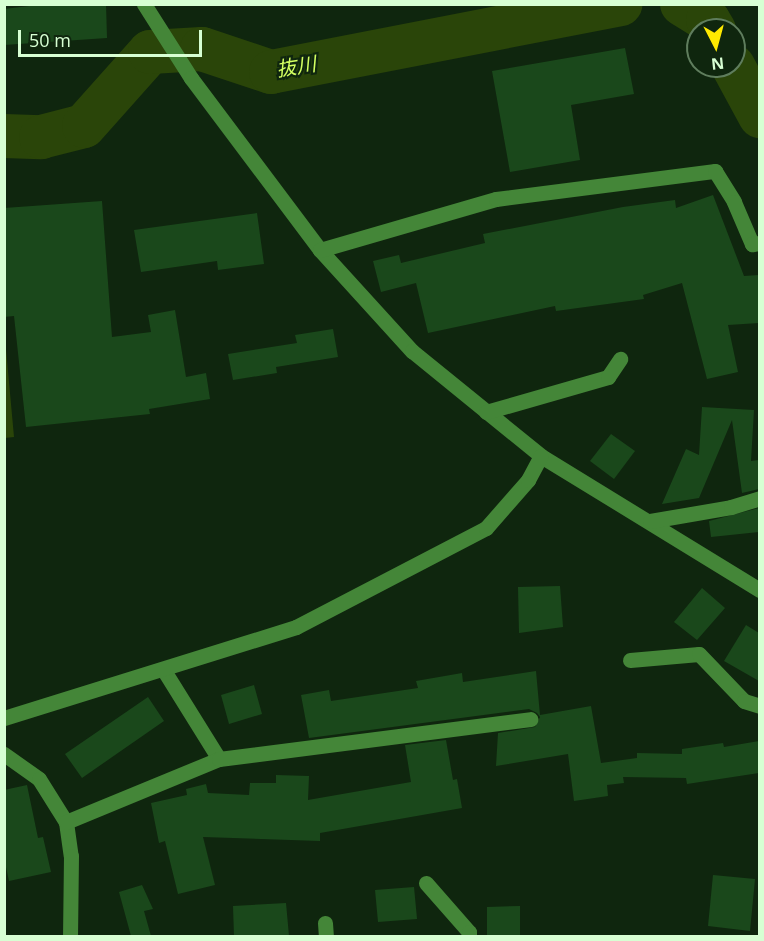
<!DOCTYPE html>
<html>
<head>
<meta charset="utf-8">
<style>
	body { margin:0 }
	#map { position:relative; width:764px; height:941px; overflow:hidden; background:#0f260e; font-family:"Open Sans","Noto Sans JP",sans-serif }
	div>[style] { position:absolute }
	[style*='--x'] { left:calc(var(--x)*1px); top:calc(var(--y)*1px); width:calc(var(--w)*1px); rotate:calc(var(--a)*1deg) }
	.water>* { inset:0; background:#2a4509 }
	.river>* { height:44px; margin:-22px; padding:0 22px; transform-origin:22px; border-radius:22px; background:#2a4509 }
	.building>* { inset:0; background:#1a481b }
	.minor>* { height:15px; margin:-7.5px; padding:0 7.5px; transform-origin:7.5px; border-radius:7.5px; background:#448638 }
	span { translate:-50% -50%; white-space:nowrap; text-align:center; line-height:1.15; -webkit-text-stroke:4.5px #0f260e; paint-order:stroke }
	.water-label { font-size:20px; color:#d3ff61; font-style:italic }
	.frame { position:absolute; inset:0; border:6px solid #d7ffd3; pointer-events:none }
	.north { position:absolute; left:686px; top:18px; width:60px; height:60px; box-sizing:border-box; background:#0f260e; border:2px solid #5f7d5d; border-radius:50%; rotate:174deg; font-size:16px; font-weight:700; line-height:24px; text-align:center; color:#d7ffd3 }
	.north::after { content:''; display:block; margin:auto; width:21px; height:27px; background:#fee900; clip-path:polygon(50% 0,100% 100%,50% 72%,0 100%) }
	.scale { position:absolute; left:18px; top:30px; width:184px; height:27px; box-sizing:border-box; border:3px solid #d7ffd3; border-top:0; padding-left:8px; font-size:18px; line-height:21px; white-space:nowrap; color:#d7ffd3; -webkit-text-stroke:4px #0f260e; paint-order:stroke }
</style>
</head>
<body>
<div id="map">
	<div class="water">
		<i style="clip-path:polygon(5px 338px,14px 437px,5px 438px,4px 438px)"></i>
	</div>
	<div class="river">
		<i style="--x:682;--y:4;--w:31;--a:32"></i>
		<i style="--x:708;--y:20;--w:12;--a:59"></i>
		<i style="--x:733;--y:66;--w:57;--a:61.6"></i>
		<i style="--x:4;--y:136;--w:37;--a:2"></i>
		<i style="--x:41;--y:137;--w:44;--a:-14.3"></i>
		<i style="--x:84;--y:126;--w:99;--a:-48.3"></i>
		<i style="--x:150;--y:52;--w:52;--a:-3.3"></i>
		<i style="--x:202;--y:49;--w:73;--a:18.4"></i>
		<i style="--x:271;--y:72;--w:356;--a:-11"></i>
	</div>
	<div class="building">
		<i style="clip-path:polygon(46px 4px,106px 4px,107px 38px,4px 45px,4px 9px)"></i>
		<i style="clip-path:polygon(625px 48px,634px 94px,571px 105px,580px 160px,510px 172px,492px 71px)"></i>
		<i style="clip-path:polygon(713px 195px,744px 276px,759px 275px,759px 323px,728px 325px,738px 372px,707px 379px,682px 283px,643px 295px,644px 299px,556px 311px,555px 306px,428px 333px,416px 283px,381px 292px,373px 261px,399px 255px,401px 263px,485px 243px,483px 234px,623px 207px,675px 200px,676px 208px)"></i>
		<i style="clip-path:polygon(102px 201px,112px 337px,151px 332px,148px 315px,175px 310px,186px 377px,206px 373px,210px 399px,149px 409px,150px 414px,26px 427px,14px 316px,4px 317px,4px 208px)"></i>
		<i style="clip-path:polygon(257px 213px,264px 264px,218px 270px,217px 261px,141px 272px,134px 230px)"></i>
		<i style="clip-path:polygon(333px 329px,338px 357px,276px 367px,277px 373px,233px 380px,228px 354px,297px 343px,295px 335px)"></i>
		<i style="clip-path:polygon(702px 407px,754px 410px,751px 461px,759px 460px,759px 489px,742px 493px,732px 420px,699px 498px,662px 504px,686px 449px,699px 455px)"></i>
		<i style="clip-path:polygon(611px 434px,635px 451px,614px 479px,590px 461px)"></i>
		<i style="clip-path:polygon(759px 508px,759px 532px,711px 537px,709px 521px)"></i>
		<i style="clip-path:polygon(560px 586px,563px 627px,519px 633px,518px 587px)"></i>
		<i style="clip-path:polygon(702px 588px,725px 608px,697px 640px,674px 622px)"></i>
		<i style="clip-path:polygon(746px 625px,759px 633px,759px 681px,724px 661px)"></i>
		<i style="clip-path:polygon(536px 671px,540px 715px,591px 706px,601px 763px,637px 758px,637px 753px,682px 754px,682px 749px,723px 743px,724px 747px,759px 741px,759px 773px,687px 784px,686px 778px,623px 777px,624px 783px,607px 785px,608px 796px,574px 801px,568px 754px,496px 766px,498px 733px,535px 727px,540px 717px,537px 713px,529px 709px,309px 738px,301px 695px,329px 690px,331px 701px,418px 688px,416px 681px,462px 673px,463px 682px)"></i>
		<i style="clip-path:polygon(254px 685px,262px 714px,229px 724px,221px 695px)"></i>
		<i style="clip-path:polygon(148px 697px,164px 721px,82px 778px,65px 754px)"></i>
		<i style="clip-path:polygon(446px 740px,453px 780px,457px 779px,462px 808px,320px 833px,320px 841px,203px 837px,215px 885px,178px 894px,165px 841px,159px 843px,151px 803px,187px 795px,186px 789px,206px 784px,208px 793px,249px 795px,250px 783px,276px 783px,276px 775px,309px 776px,308px 800px,411px 782px,405px 745px)"></i>
		<i style="clip-path:polygon(27px 785px,38px 838px,43px 837px,51px 872px,9px 881px,4px 858px,4px 790px)"></i>
		<i style="clip-path:polygon(713px 875px,755px 879px,750px 931px,708px 926px)"></i>
		<i style="clip-path:polygon(142px 885px,153px 909px,144px 911px,151px 936px,131px 936px,119px 892px)"></i>
		<i style="clip-path:polygon(414px 887px,417px 919px,378px 922px,375px 890px)"></i>
		<i style="clip-path:polygon(286px 903px,289px 936px,234px 936px,233px 906px)"></i>
		<i style="clip-path:polygon(520px 906px,520px 936px,487px 936px,487px 907px)"></i>
	</div>
	<div class="minor">
		<i style="--x:144;--y:4;--w:88;--a:57.6"></i>
		<i style="--x:191;--y:78;--w:215;--a:53.1"></i>
		<i style="--x:320;--y:250;--w:137;--a:47.7"></i>
		<i style="--x:412;--y:351;--w:166;--a:39.1"></i>
		<i style="--x:541;--y:456;--w:257;--a:31.5"></i>
		<i style="--x:320;--y:250;--w:183;--a:-16.2"></i>
		<i style="--x:496;--y:199;--w:221;--a:-7.3"></i>
		<i style="--x:715;--y:171;--w:36;--a:58"></i>
		<i style="--x:734;--y:202;--w:46;--a:66.8"></i>
		<i style="--x:752;--y:244;--w:8;--a:-7"></i>
		<i style="--x:486;--y:412;--w:127;--a:-16"></i>
		<i style="--x:608;--y:377;--w:22;--a:-56"></i>
		<i style="--x:650;--y:521;--w:82;--a:-9.8"></i>
		<i style="--x:731;--y:507;--w:30;--a:-17"></i>
		<i style="--x:630;--y:660;--w:69;--a:-5"></i>
		<i style="--x:699;--y:654;--w:65;--a:46.2"></i>
		<i style="--x:744;--y:701;--w:17;--a:17"></i>
		<i style="--x:163;--y:669;--w:106;--a:58.1"></i>
		<i style="--x:4;--y:718;--w:306;--a:-17.3"></i>
		<i style="--x:296;--y:627;--w:214;--a:-27.5"></i>
		<i style="--x:486;--y:528;--w:64;--a:-48.8"></i>
		<i style="--x:528;--y:480;--w:27;--a:-62"></i>
		<i style="--x:4;--y:754;--w:43;--a:35.5"></i>
		<i style="--x:39;--y:779;--w:51;--a:57.9"></i>
		<i style="--x:66;--y:822;--w:34;--a:82"></i>
		<i style="--x:71;--y:856;--w:80;--a:90.7"></i>
		<i style="--x:66;--y:822;--w:165;--a:-22.4"></i>
		<i style="--x:219;--y:759;--w:314;--a:-7.3"></i>
		<i style="--x:426;--y:883;--w:65;--a:48.7"></i>
		<i style="--x:469;--y:932;--w:4;--a:90"></i>
		<i style="--x:325;--y:923;--w:13;--a:86"></i>
	</div>
	<div class="water-label">
		<span style="left:296px;top:66px;rotate:-9deg">抜川</span>
	</div>
	<div class="frame"></div>
	<div class="north">N</div>
	<div class="scale">50 m</div>
</div>
</body>
</html>
